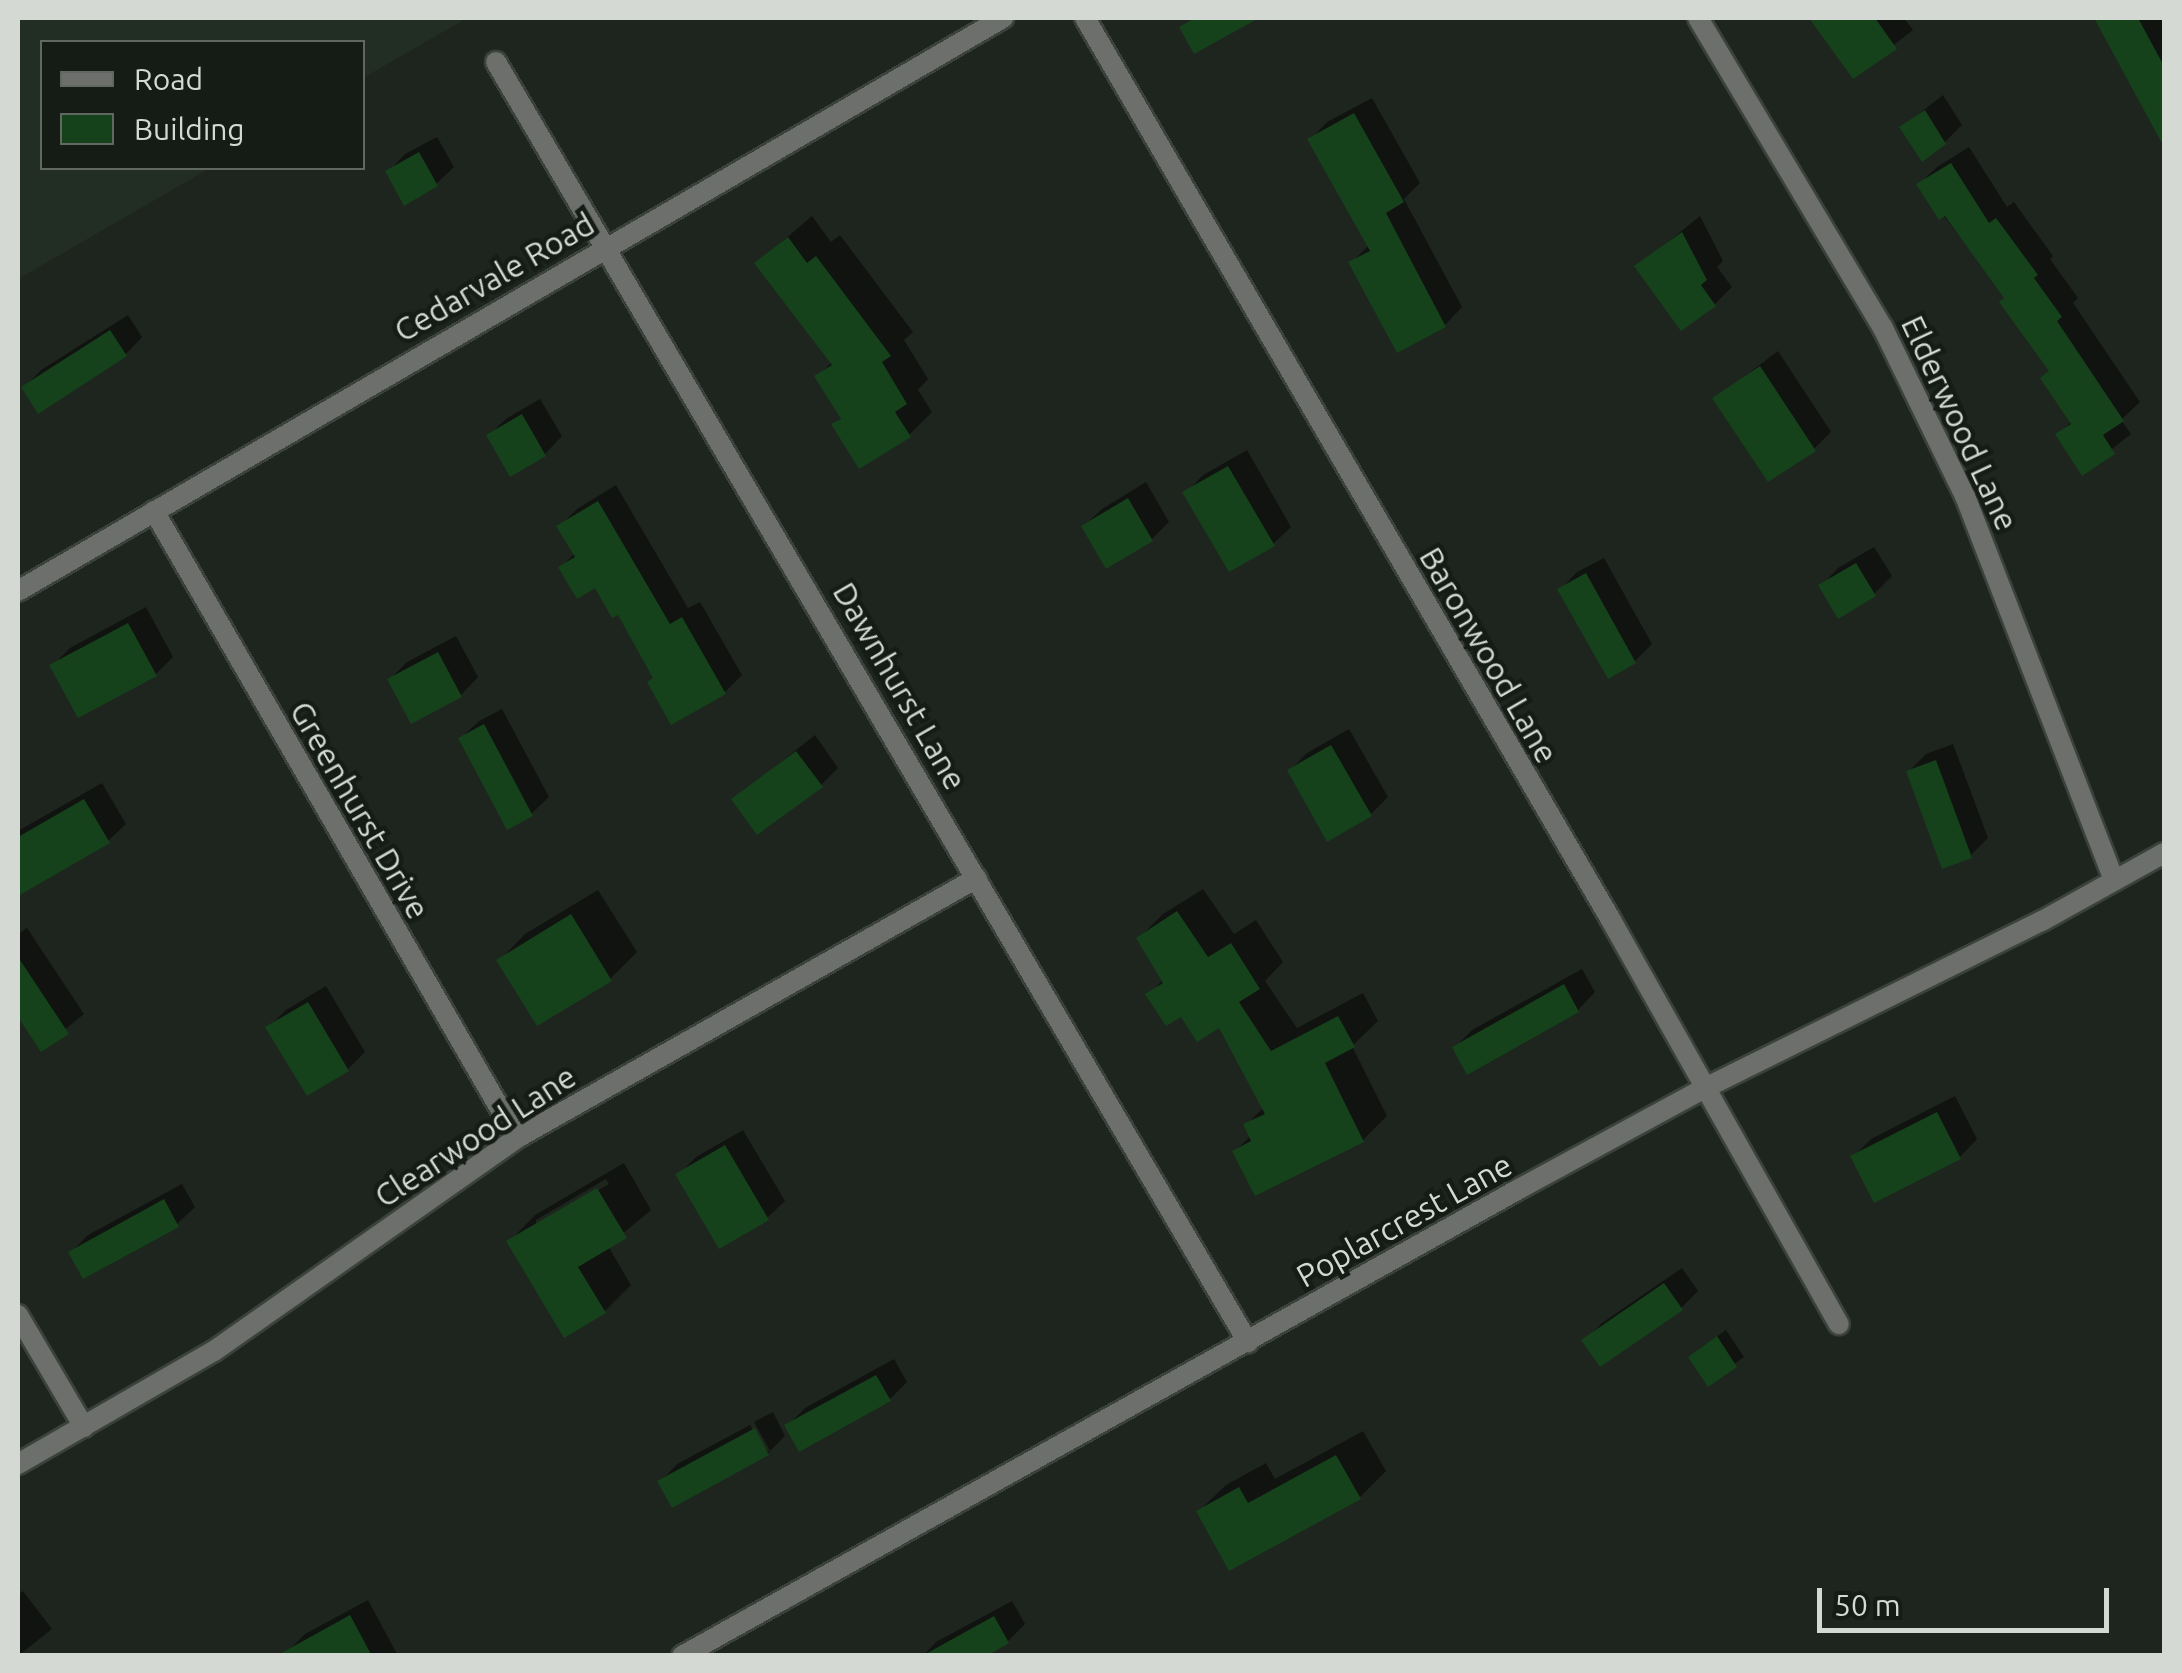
<!DOCTYPE html>
<html>
<head>
<meta charset="utf-8">
<style>
	body { margin:0 }
	#map { position:relative; width:2182px; height:1673px; overflow:hidden; background:#1e251e; font-family:Ubuntu,sans-serif }
	div>[style] { position:absolute }
	[style*='--x'] { left:calc(var(--x)*1px); top:calc(var(--y)*1px); width:calc(var(--w)*1px); rotate:calc(var(--a)*1deg) }
	.built>* { inset:0; background:#222e23 }
	.shadow>* { inset:0; background:#0007 }
	.building>* { inset:0; background:#15421b }
	.roads { filter:drop-shadow(2px 0 #3b423b) drop-shadow(-2px 0 #3b423b) drop-shadow(0 2px #3b423b) drop-shadow(0 -2px #3b423b) }
	.street>* { height:20px; margin:-10px; padding:0 10px; transform-origin:10px; border-radius:10px; background:#6c6f6c }
	span { translate:-50% -50%; white-space:nowrap; text-align:center; line-height:1.15; -webkit-text-stroke:9px #151b15; paint-order:stroke }
	.street-label { font-size:32px; color:#d4d9d4 }
	.frame { position:absolute; inset:0; border:20px solid #d4d9d4; pointer-events:none }
	.legend { position:absolute; left:40px; top:40px; width:325px; height:130px; box-sizing:border-box; background:#151b15; border:2px solid #616761; margin:0; padding:12px 18px; list-style:none; font-size:30px; color:#d4d9d4 }
	.legend li { display:flex; align-items:center; gap:20px; height:50px }
	.legend b { width:50px; border:2px solid #616761 }
	.scale { position:absolute; left:1817px; top:1588px; width:292px; height:45px; box-sizing:border-box; border:5px solid #d4d9d4; border-top:0; padding-left:12px; font-size:30px; line-height:35px; white-space:nowrap; color:#d4d9d4; -webkit-text-stroke:8px #151b15; paint-order:stroke }
</style>
</head>
<body>
<div id="map">
	<div class="built">
		<i style="clip-path:polygon(18px 18px,467px 18px,363px 78px,362px 42px,42px 42px,42px 168px,210px 168px,18px 279px)"></i>
	</div>
	<div class="shadow">
		<i style="clip-path:polygon(1812px 18px,1904px 18px,1913px 30px,1854px 76px)"></i>
		<i style="clip-path:polygon(2097px 18px,2164px 18px,2164px 141px)"></i>
		<i style="clip-path:polygon(1943px 95px,1962px 125px,1945px 142px,1902px 127px)"></i>
		<i style="clip-path:polygon(1372px 98px,1420px 183px,1404px 199px,1462px 307px,1445px 325px,1351px 263px,1369px 245px,1310px 140px,1327px 122px)"></i>
		<i style="clip-path:polygon(437px 137px,454px 167px,436px 184px,388px 172px,405px 154px)"></i>
		<i style="clip-path:polygon(1969px 147px,2007px 207px,2014px 202px,2053px 256px,2050px 259px,2078px 298px,2073px 303px,2140px 402px,2121px 420px,2131px 434px,2083px 472px,2058px 435px,2072px 421px,2051px 370px,2007px 297px,1919px 184px,1937px 167px)"></i>
		<i style="clip-path:polygon(812px 216px,831px 242px,840px 235px,913px 332px,904px 340px,928px 379px,918px 390px,932px 412px,909px 435px,835px 425px,842px 417px,818px 376px,832px 362px,757px 263px)"></i>
		<i style="clip-path:polygon(1700px 216px,1723px 261px,1717px 267px,1732px 287px,1715px 304px,1637px 267px)"></i>
		<i style="clip-path:polygon(128px 315px,142px 337px,125px 355px,24px 388px,41px 370px)"></i>
		<i style="clip-path:polygon(1778px 351px,1831px 432px,1814px 449px,1716px 398px)"></i>
		<i style="clip-path:polygon(540px 399px,562px 436px,545px 454px,511px 474px,489px 435px,507px 418px)"></i>
		<i style="clip-path:polygon(1247px 450px,1291px 527px,1273px 544px,1186px 493px,1203px 475px)"></i>
		<i style="clip-path:polygon(1146px 482px,1169px 522px,1152px 539px,1107px 565px,1084px 526px,1102px 509px)"></i>
		<i style="clip-path:polygon(616px 485px,688px 608px,700px 602px,742px 675px,725px 692px,655px 677px,619px 612px,596px 585px,561px 567px,575px 553px,560px 526px,577px 509px)"></i>
		<i style="clip-path:polygon(1874px 547px,1892px 576px,1874px 594px,1821px 586px,1838px 568px)"></i>
		<i style="clip-path:polygon(1604px 558px,1652px 644px,1635px 661px,1560px 590px,1577px 572px)"></i>
		<i style="clip-path:polygon(146px 607px,173px 657px,156px 674px,53px 665px,70px 648px)"></i>
		<i style="clip-path:polygon(456px 636px,478px 677px,461px 695px,390px 679px,407px 662px)"></i>
		<i style="clip-path:polygon(502px 709px,549px 797px,531px 814px,461px 738px,479px 721px)"></i>
		<i style="clip-path:polygon(1349px 729px,1388px 797px,1371px 814px,1290px 770px,1307px 753px)"></i>
		<i style="clip-path:polygon(815px 735px,838px 768px,821px 785px,734px 799px)"></i>
		<i style="clip-path:polygon(1953px 744px,1988px 838px,1970px 856px,1909px 771px,1926px 754px)"></i>
		<i style="clip-path:polygon(102px 783px,126px 824px,108px 841px,18px 893px,18px 831px)"></i>
		<i style="clip-path:polygon(1203px 889px,1234px 934px,1256px 920px,1283px 962px,1265px 981px,1297px 1028px,1363px 993px,1378px 1021px,1352px 1046px,1387px 1116px,1363px 1140px,1235px 1151px,1251px 1136px,1246px 1125px,1264px 1107px,1220px 1025px,1181px 1014px,1149px 994px,1164px 979px,1139px 938px,1163px 914px)"></i>
		<i style="clip-path:polygon(598px 890px,637px 952px,610px 979px,499px 961px,525px 934px)"></i>
		<i style="clip-path:polygon(27px 928px,84px 1014px,42px 1048px,18px 1012px,18px 934px)"></i>
		<i style="clip-path:polygon(1582px 969px,1595px 992px,1578px 1010px,1455px 1047px,1472px 1030px)"></i>
		<i style="clip-path:polygon(326px 986px,365px 1052px,348px 1069px,269px 1027px,286px 1010px)"></i>
		<i style="clip-path:polygon(1955px 1096px,1977px 1139px,1960px 1157px,1853px 1157px,1871px 1139px)"></i>
		<i style="clip-path:polygon(743px 1130px,785px 1201px,767px 1218px,678px 1175px,696px 1157px)"></i>
		<i style="clip-path:polygon(evenodd,624px 1163px,651px 1210px,608px 1246px,631px 1285px,605px 1311px,509px 1242px,535px 1215px,624px 1163px,606px 1179px,609px 1184px,536px 1226px,536px 1220px,606px 1179px)"></i>
		<i style="clip-path:polygon(182px 1184px,195px 1207px,177px 1224px,71px 1252px,88px 1235px)"></i>
		<i style="clip-path:polygon(1682px 1268px,1698px 1291px,1681px 1308px,1585px 1340px,1602px 1323px)"></i>
		<i style="clip-path:polygon(1726px 1330px,1744px 1357px,1708px 1383px,1699px 1349px)"></i>
		<i style="clip-path:polygon(894px 1359px,907px 1382px,890px 1399px,787px 1426px,805px 1408px)"></i>
		<i style="clip-path:polygon(773px 1412px,785px 1436px,768px 1453px,660px 1482px,677px 1464px,750px 1425px,764px 1451px,770px 1451px,754px 1422px)"></i>
		<i style="clip-path:polygon(1363px 1431px,1386px 1471px,1360px 1497px,1199px 1511px,1226px 1485px,1266px 1463px,1275px 1479px)"></i>
		<i style="clip-path:polygon(23px 1591px,52px 1629px,18px 1656px,18px 1595px)"></i>
		<i style="clip-path:polygon(368px 1600px,398px 1656px,290px 1656px,288px 1651px,305px 1634px)"></i>
		<i style="clip-path:polygon(1012px 1601px,1025px 1624px,1008px 1641px,923px 1656px,936px 1642px)"></i>
	</div>
	<div class="building">
		<i style="clip-path:polygon(1195px 18px,1259px 18px,1194px 54px,1179px 27px)"></i>
		<i style="clip-path:polygon(1809px 18px,1875px 18px,1897px 49px,1853px 79px)"></i>
		<i style="clip-path:polygon(2094px 18px,2138px 18px,2164px 66px,2164px 147px)"></i>
		<i style="clip-path:polygon(1925px 110px,1946px 144px,1922px 162px,1899px 127px)"></i>
		<i style="clip-path:polygon(1354px 113px,1404px 202px,1386px 213px,1446px 327px,1397px 353px,1348px 262px,1370px 251px,1307px 139px)"></i>
		<i style="clip-path:polygon(419px 152px,438px 186px,404px 206px,385px 171px)"></i>
		<i style="clip-path:polygon(1951px 163px,1989px 223px,1996px 218px,2038px 275px,2034px 278px,2062px 317px,2057px 321px,2124px 421px,2103px 435px,2115px 454px,2082px 476px,2055px 434px,2071px 424px,2040px 378px,2049px 371px,1999px 302px,2004px 298px,1945px 216px,1939px 220px,1916px 184px)"></i>
		<i style="clip-path:polygon(1682px 232px,1707px 280px,1701px 285px,1716px 306px,1681px 331px,1634px 266px)"></i>
		<i style="clip-path:polygon(788px 237px,807px 263px,816px 256px,891px 356px,882px 362px,907px 404px,895px 412px,911px 437px,859px 469px,831px 424px,841px 419px,814px 376px,832px 365px,754px 263px)"></i>
		<i style="clip-path:polygon(110px 330px,127px 356px,38px 414px,21px 387px)"></i>
		<i style="clip-path:polygon(1760px 366px,1816px 451px,1768px 482px,1712px 398px)"></i>
		<i style="clip-path:polygon(522px 414px,546px 456px,510px 477px,486px 435px)"></i>
		<i style="clip-path:polygon(1228px 466px,1275px 546px,1229px 572px,1182px 492px)"></i>
		<i style="clip-path:polygon(1128px 498px,1153px 541px,1106px 569px,1081px 526px)"></i>
		<i style="clip-path:polygon(598px 501px,670px 624px,682px 617px,726px 694px,671px 725px,647px 682px,653px 678px,618px 615px,612px 618px,595px 588px,577px 599px,558px 567px,575px 557px,556px 526px)"></i>
		<i style="clip-path:polygon(1856px 563px,1876px 596px,1838px 619px,1818px 585px)"></i>
		<i style="clip-path:polygon(1586px 573px,1636px 663px,1608px 679px,1557px 589px)"></i>
		<i style="clip-path:polygon(128px 623px,157px 676px,78px 718px,49px 665px)"></i>
		<i style="clip-path:polygon(438px 652px,462px 697px,411px 724px,387px 679px)"></i>
		<i style="clip-path:polygon(484px 724px,533px 816px,507px 830px,458px 738px)"></i>
		<i style="clip-path:polygon(1331px 745px,1372px 816px,1327px 842px,1287px 770px)"></i>
		<i style="clip-path:polygon(796px 751px,823px 787px,757px 835px,731px 799px)"></i>
		<i style="clip-path:polygon(1936px 760px,1972px 858px,1942px 869px,1906px 771px)"></i>
		<i style="clip-path:polygon(84px 799px,110px 843px,18px 896px,18px 837px)"></i>
		<i style="clip-path:polygon(1177px 911px,1208px 957px,1231px 943px,1260px 989px,1239px 1002px,1271px 1051px,1338px 1016px,1355px 1047px,1325px 1063px,1364px 1142px,1255px 1196px,1232px 1151px,1251px 1141px,1243px 1124px,1265px 1114px,1219px 1028px,1197px 1042px,1181px 1017px,1166px 1026px,1145px 994px,1163px 983px,1136px 938px)"></i>
		<i style="clip-path:polygon(571px 914px,612px 981px,537px 1026px,496px 960px)"></i>
		<i style="clip-path:polygon(18px 957px,69px 1034px,41px 1052px,18px 1017px)"></i>
		<i style="clip-path:polygon(1564px 984px,1579px 1012px,1467px 1075px,1452px 1047px)"></i>
		<i style="clip-path:polygon(308px 1002px,349px 1071px,307px 1096px,265px 1027px)"></i>
		<i style="clip-path:polygon(1937px 1112px,1961px 1159px,1874px 1203px,1850px 1156px)"></i>
		<i style="clip-path:polygon(725px 1145px,769px 1220px,719px 1249px,675px 1174px)"></i>
		<i style="clip-path:polygon(597px 1188px,627px 1238px,578px 1267px,606px 1313px,564px 1338px,506px 1241px)"></i>
		<i style="clip-path:polygon(164px 1199px,179px 1227px,83px 1279px,68px 1252px)"></i>
		<i style="clip-path:polygon(1664px 1283px,1683px 1310px,1600px 1367px,1581px 1340px)"></i>
		<i style="clip-path:polygon(1717px 1336px,1737px 1367px,1708px 1387px,1688px 1357px)"></i>
		<i style="clip-path:polygon(876px 1375px,891px 1401px,799px 1452px,784px 1425px)"></i>
		<i style="clip-path:polygon(755px 1428px,769px 1455px,672px 1508px,657px 1481px)"></i>
		<i style="clip-path:polygon(1336px 1455px,1361px 1499px,1229px 1571px,1196px 1511px,1239px 1487px,1248px 1503px)"></i>
		<i style="clip-path:polygon(350px 1615px,372px 1656px,276px 1656px)"></i>
		<i style="clip-path:polygon(994px 1616px,1009px 1643px,986px 1656px,922px 1656px)"></i>
	</div>
	<div class="roads">
		<div class="street">
			<i style="--x:1085;--y:18;--w:1044;--a:59.75"></i>
			<i style="--x:1611;--y:920;--w:464;--a:60.6"></i>
			<i style="--x:1698;--y:18;--w:361;--a:59.2"></i>
			<i style="--x:1883;--y:328;--w:187;--a:64"></i>
			<i style="--x:1965;--y:496;--w:412;--a:68.8"></i>
			<i style="--x:496;--y:62;--w:1485;--a:59.57"></i>
			<i style="--x:154;--y:511;--w:724;--a:59.93"></i>
			<i style="--x:18;--y:591;--w:1140;--a:-30.19"></i>
			<i style="--x:18;--y:1315;--w:130;--a:59.5"></i>
			<i style="--x:18;--y:1464;--w:226;--a:-30"></i>
			<i style="--x:214;--y:1351;--w:370;--a:-35.1"></i>
			<i style="--x:517;--y:1138;--w:528;--a:-29.48"></i>
			<i style="--x:682;--y:1656;--w:958;--a:-29.16"></i>
			<i style="--x:1519;--y:1189;--w:212;--a:-28.5"></i>
			<i style="--x:1705;--y:1088;--w:376;--a:-26.4"></i>
			<i style="--x:2042;--y:921;--w:140;--a:-29.1"></i>
		</div>
	</div>
	<div class="street-label">
		<span style="left:494px;top:277px;rotate:-30deg">Cedarvale Road</span>
		<span style="left:1960px;top:423px;rotate:65deg">Elderwood Lane</span>
		<span style="left:1489px;top:655px;rotate:60deg">Baronwood Lane</span>
		<span style="left:900px;top:686px;rotate:60deg">Dawnhurst Lane</span>
		<span style="left:360px;top:810px;rotate:60deg">Greenhurst Drive</span>
		<span style="left:475px;top:1136px;rotate:-33deg">Clearwood Lane</span>
		<span style="left:1404px;top:1220px;rotate:-29deg">Poplarcrest Lane</span>
	</div>
	<div class="frame"></div>
	<ul class="legend">
	<li><b style="height:12px;background:#6c6f6c"></b>Road</li>
	<li><b style="height:28px;background:#15421b"></b>Building</li>
	</ul>
	<div class="scale">50 m</div>
</div>
</body>
</html>
